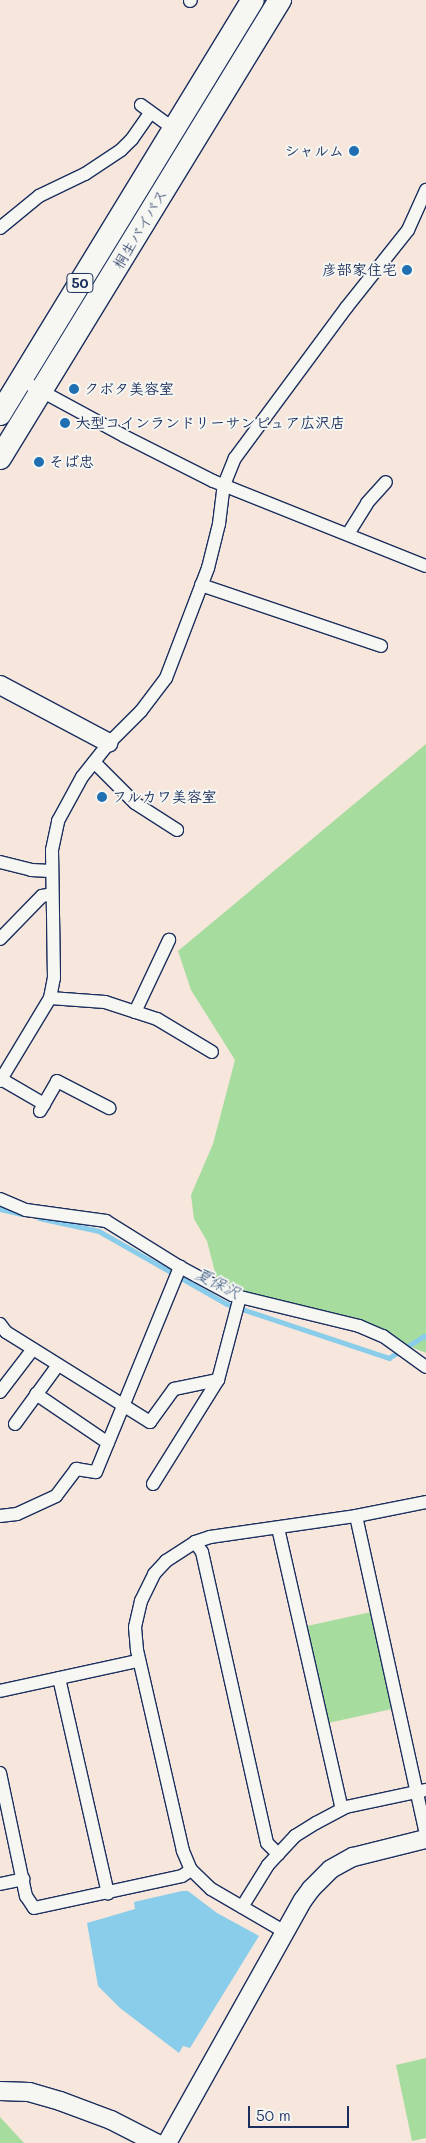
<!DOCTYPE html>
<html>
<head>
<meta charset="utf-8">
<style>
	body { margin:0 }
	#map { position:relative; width:426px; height:2143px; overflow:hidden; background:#f6e6dc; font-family:Mali,"Klee One",sans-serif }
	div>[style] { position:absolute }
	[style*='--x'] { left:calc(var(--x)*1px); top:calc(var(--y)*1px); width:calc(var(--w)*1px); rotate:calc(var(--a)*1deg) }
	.green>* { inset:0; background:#a7dc9f }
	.water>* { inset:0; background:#8acdeb }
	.stream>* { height:4.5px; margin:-2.25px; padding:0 2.25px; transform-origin:2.25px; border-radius:2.25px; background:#8acdeb }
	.roads { filter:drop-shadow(1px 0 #1b2f5e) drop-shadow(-1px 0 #1b2f5e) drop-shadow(0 1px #1b2f5e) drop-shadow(0 -1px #1b2f5e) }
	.street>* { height:12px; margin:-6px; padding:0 6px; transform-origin:6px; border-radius:6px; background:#f6f6f2 }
	.secondary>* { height:18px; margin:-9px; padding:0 9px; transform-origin:9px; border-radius:9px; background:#f6f6f2 }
	.highway>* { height:22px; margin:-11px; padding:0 11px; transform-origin:11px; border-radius:11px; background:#f6f6f2 }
	.dots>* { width:14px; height:14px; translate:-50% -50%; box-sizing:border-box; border:2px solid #f6f6f2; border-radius:50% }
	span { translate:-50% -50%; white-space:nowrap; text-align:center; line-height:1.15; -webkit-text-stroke:4px #f6f6f2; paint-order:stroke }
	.shield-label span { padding:1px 4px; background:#f6f6f2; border:1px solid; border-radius:4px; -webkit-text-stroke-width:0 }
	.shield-label { font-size:14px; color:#1b2f5e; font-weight:700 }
	.poi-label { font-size:15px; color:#1b2f5e; font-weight:700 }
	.right { translate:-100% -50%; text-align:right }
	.left { translate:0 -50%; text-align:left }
	.street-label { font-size:15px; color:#1b2f5e }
	.water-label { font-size:16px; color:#375681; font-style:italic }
	.scale { position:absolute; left:248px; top:2106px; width:101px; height:22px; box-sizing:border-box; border:2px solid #1b2f5e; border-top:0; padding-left:6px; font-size:15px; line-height:18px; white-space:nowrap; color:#1b2f5e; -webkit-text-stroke:4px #f6f6f2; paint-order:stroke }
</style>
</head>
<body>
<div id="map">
	<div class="green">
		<i style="clip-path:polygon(426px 744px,426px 1353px,359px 1326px,235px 1291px,217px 1280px,207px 1241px,194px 1219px,191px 1195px,213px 1144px,235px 1060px,191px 990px,178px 951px)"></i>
		<i style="clip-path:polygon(371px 1612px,392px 1709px,328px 1723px,307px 1626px)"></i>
		<i style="clip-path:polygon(426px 2058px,426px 2138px,412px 2141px,396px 2065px)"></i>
		<i style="clip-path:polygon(0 2117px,24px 2143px,0 2143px)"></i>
	</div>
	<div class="water">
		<i style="clip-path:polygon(182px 1891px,188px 1891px,217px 1913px,259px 1936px,190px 2048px,183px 2046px,179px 2053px,120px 2008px,98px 1986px,87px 1923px,135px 1909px,134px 1902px)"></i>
	</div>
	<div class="stream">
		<i style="--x:0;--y:1209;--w:22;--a:13"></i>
		<i style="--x:39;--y:1218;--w:61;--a:12.2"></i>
		<i style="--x:99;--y:1231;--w:147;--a:29.7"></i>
		<i style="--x:227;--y:1304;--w:171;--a:18.4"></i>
		<i style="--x:389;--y:1358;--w:41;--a:-32.2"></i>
		<i style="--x:424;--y:1336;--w:2;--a:27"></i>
	</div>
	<div class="roads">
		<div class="street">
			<i style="--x:190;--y:1;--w:1;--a:-45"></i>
			<i style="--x:141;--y:105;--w:41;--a:36"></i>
			<i style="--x:0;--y:228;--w:50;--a:-39.4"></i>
			<i style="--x:39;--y:196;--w:51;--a:-25.6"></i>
			<i style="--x:85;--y:174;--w:43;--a:-33.7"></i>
			<i style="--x:121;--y:150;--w:16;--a:-45"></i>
			<i style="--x:132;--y:139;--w:32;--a:-55"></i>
			<i style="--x:21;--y:380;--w:117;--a:28.5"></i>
			<i style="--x:124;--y:436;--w:100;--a:26.8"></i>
			<i style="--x:213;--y:481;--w:229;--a:21.8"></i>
			<i style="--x:348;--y:534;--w:36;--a:-58"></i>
			<i style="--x:367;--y:503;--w:28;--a:-48"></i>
			<i style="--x:201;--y:585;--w:190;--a:18.7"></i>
			<i style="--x:94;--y:762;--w:58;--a:45"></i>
			<i style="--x:135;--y:803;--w:50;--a:32.7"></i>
			<i style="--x:0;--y:862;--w:32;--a:14"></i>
			<i style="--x:31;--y:870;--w:20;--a:3"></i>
			<i style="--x:0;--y:939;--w:60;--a:-45.7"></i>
			<i style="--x:42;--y:896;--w:10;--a:-11"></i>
			<i style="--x:50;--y:998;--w:55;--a:4.2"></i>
			<i style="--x:105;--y:1002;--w:55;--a:18.1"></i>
			<i style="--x:157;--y:1019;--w:64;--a:31"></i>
			<i style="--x:135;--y:1012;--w:80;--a:-64.7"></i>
			<i style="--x:1;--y:1079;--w:50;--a:30.2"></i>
			<i style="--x:0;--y:1081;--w:97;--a:-58.9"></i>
			<i style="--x:50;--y:998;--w:20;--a:-79"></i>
			<i style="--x:54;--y:978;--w:128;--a:-90.9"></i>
			<i style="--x:52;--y:850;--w:30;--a:-78"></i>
			<i style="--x:58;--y:821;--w:50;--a:-61.4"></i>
			<i style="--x:82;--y:777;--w:43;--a:-51.5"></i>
			<i style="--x:109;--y:743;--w:45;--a:-45"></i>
			<i style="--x:141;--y:711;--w:41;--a:-52.9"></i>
			<i style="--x:166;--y:678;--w:118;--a:-69.1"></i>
			<i style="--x:208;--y:568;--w:45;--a:-76"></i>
			<i style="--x:219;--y:524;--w:39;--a:-83"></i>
			<i style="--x:224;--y:485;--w:29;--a:-68"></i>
			<i style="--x:235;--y:458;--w:187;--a:-53.5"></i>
			<i style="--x:346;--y:308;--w:100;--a:-51.5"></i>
			<i style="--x:408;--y:230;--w:44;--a:-65.8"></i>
			<i style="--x:40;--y:1111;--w:34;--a:-60"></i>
			<i style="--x:57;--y:1081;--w:59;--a:27.4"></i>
			<i style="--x:0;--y:1199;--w:28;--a:23"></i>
			<i style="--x:26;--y:1210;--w:81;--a:7.8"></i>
			<i style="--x:106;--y:1221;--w:87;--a:31.9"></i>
			<i style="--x:180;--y:1267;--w:59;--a:28.3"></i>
			<i style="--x:232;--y:1295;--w:131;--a:13.7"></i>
			<i style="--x:359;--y:1326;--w:26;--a:23"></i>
			<i style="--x:383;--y:1336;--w:53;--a:35.8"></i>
			<i style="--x:0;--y:1324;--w:10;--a:53"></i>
			<i style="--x:6;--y:1332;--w:170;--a:32"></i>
			<i style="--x:150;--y:1422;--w:41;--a:-54"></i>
			<i style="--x:174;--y:1389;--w:45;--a:-11.6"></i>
			<i style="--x:218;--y:1380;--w:86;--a:-75.2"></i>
			<i style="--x:0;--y:1392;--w:54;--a:-52.5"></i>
			<i style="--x:36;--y:1394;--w:87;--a:34.2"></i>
			<i style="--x:15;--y:1424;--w:73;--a:-53.9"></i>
			<i style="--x:153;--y:1484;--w:123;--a:-58"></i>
			<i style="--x:0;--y:1516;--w:17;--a:-7"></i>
			<i style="--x:17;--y:1514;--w:43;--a:-24.8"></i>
			<i style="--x:56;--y:1496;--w:34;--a:-53"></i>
			<i style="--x:76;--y:1469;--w:20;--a:9"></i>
			<i style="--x:96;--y:1472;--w:222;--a:-67.7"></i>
			<i style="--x:356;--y:1516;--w:326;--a:77.6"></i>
			<i style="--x:278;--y:1528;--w:288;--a:77.2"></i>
			<i style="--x:195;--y:1542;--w:12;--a:55"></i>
			<i style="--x:202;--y:1552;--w:298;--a:77.4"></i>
			<i style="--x:267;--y:1843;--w:16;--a:45"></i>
			<i style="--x:59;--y:1678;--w:221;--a:77.2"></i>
			<i style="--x:0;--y:1691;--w:141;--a:-12.3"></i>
			<i style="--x:0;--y:1773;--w:126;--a:78.1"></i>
			<i style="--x:26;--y:1896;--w:14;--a:56"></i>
			<i style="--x:34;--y:1908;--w:151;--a:-12.2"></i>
			<i style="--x:182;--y:1876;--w:11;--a:-34"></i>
			<i style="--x:0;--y:1884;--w:24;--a:-12"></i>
			<i style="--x:242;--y:1907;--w:49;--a:-58.2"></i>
			<i style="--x:268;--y:1865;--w:40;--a:-47"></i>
			<i style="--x:295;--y:1836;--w:25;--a:-32"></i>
			<i style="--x:316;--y:1823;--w:34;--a:-28"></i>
			<i style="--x:346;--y:1807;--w:82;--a:-12"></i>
			<i style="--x:285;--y:1932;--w:86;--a:-149.8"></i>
			<i style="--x:211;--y:1889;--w:28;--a:-136"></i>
			<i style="--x:191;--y:1870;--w:21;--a:-113"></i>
			<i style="--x:183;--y:1851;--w:206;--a:-102.9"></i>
			<i style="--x:137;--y:1650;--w:23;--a:-95"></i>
			<i style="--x:135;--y:1627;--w:27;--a:-77"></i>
			<i style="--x:141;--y:1601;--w:30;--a:-64"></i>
			<i style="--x:154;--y:1574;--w:18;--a:-47"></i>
			<i style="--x:166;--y:1561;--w:35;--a:-33"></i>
			<i style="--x:195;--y:1542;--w:16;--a:-18"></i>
			<i style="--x:210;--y:1537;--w:148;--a:-8.2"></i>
			<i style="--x:356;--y:1516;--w:71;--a:-11.3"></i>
		</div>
		<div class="secondary">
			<i style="--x:0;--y:685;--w:123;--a:28"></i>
			<i style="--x:0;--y:2091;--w:29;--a:2"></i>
			<i style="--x:29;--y:2092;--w:32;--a:16"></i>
			<i style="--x:60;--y:2101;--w:54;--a:20.4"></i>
			<i style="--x:111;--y:2120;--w:51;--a:27.1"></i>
			<i style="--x:167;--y:2143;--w:278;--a:-60.8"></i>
			<i style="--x:303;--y:1900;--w:14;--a:-54"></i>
			<i style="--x:311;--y:1889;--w:28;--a:-45"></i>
			<i style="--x:331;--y:1869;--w:25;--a:-29"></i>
			<i style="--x:353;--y:1857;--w:75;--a:-13.9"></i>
		</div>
		<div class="highway">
			<i style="--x:0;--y:414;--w:485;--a:-58.6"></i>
			<i style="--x:0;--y:458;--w:537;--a:-58.56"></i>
		</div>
	</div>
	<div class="dots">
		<i style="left:354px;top:151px;background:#1f6fb2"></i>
		<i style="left:407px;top:270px;background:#1f6fb2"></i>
		<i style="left:74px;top:389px;background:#1f6fb2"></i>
		<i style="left:65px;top:423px;background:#1f6fb2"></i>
		<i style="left:39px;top:462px;background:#1f6fb2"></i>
		<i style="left:102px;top:797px;background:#1f6fb2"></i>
	</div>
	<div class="shield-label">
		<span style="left:80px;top:283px">50</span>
	</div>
	<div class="poi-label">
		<span class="right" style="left:344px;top:151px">シャルム</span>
		<span class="right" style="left:397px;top:270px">彦部家住宅</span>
		<span class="left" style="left:84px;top:389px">クボタ美容室</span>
		<span class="left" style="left:75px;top:423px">大型コインランドリーサンピュア広沢店</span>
		<span class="left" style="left:49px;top:462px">そば忠</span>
		<span class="left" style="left:112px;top:797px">フルカワ美容室</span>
	</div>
	<div class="street-label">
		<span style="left:140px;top:229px;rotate:-59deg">桐生バイパス</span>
	</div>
	<div class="water-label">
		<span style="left:218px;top:1283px;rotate:27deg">夏保沢</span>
	</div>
	<div class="scale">50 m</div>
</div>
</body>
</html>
